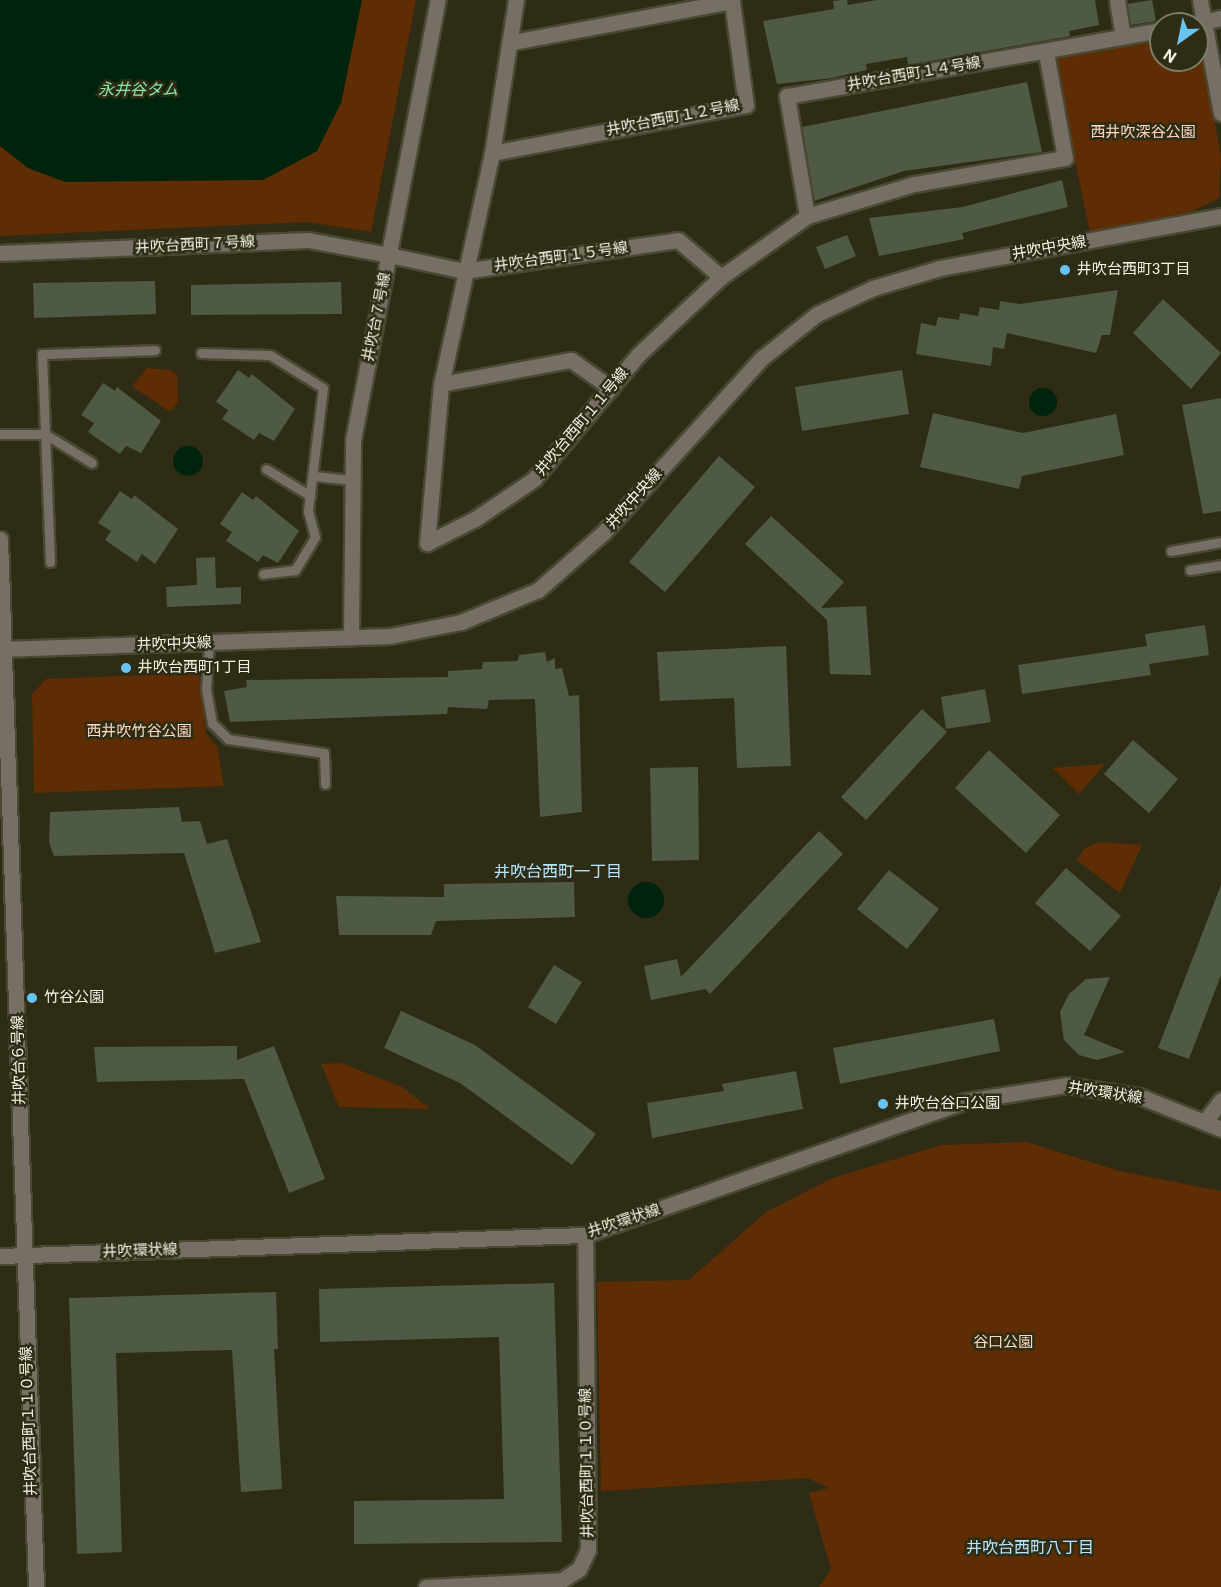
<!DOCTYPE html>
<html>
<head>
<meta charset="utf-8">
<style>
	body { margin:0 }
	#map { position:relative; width:1221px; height:1587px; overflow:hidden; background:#2e2c15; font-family:Roboto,"Noto Sans JP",sans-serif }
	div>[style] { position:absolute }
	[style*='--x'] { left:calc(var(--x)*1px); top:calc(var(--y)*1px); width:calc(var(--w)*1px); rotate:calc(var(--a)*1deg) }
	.green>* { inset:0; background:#5f2d04 }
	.water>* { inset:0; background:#00230e }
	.round { border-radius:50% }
	.building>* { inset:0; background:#4f5a44 }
	.roads { filter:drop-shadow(2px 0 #4a4832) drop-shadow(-2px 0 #4a4832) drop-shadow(0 2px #4a4832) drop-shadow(0 -2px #4a4832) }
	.service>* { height:9px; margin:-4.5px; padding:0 4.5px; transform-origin:4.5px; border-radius:4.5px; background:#756f65 }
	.minor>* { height:15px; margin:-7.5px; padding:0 7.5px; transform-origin:7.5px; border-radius:7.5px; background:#756f65 }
	.tertiary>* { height:15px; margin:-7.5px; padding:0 7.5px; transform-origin:7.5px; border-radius:7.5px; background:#756f65 }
	.dots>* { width:16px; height:16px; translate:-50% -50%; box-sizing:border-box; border:3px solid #2e2c15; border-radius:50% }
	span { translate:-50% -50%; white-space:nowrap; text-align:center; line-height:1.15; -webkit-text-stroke:5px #2e2c15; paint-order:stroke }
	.street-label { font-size:15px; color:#f4f3e4 }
	.park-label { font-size:15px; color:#fcd7c1 }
	.poi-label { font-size:15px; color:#f4f3e4 }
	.left { translate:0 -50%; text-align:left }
	.water-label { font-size:16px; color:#83e5a6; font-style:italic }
	.neighbourhood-label { font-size:16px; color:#b6e6ff }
	.north { position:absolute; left:1149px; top:12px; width:60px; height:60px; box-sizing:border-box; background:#2e2c15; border:2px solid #7d7c68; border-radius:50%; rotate:213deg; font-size:16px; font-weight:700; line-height:24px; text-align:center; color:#f4f3e4 }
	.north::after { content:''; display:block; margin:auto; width:21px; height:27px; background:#67c4f0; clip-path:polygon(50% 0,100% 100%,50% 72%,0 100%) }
</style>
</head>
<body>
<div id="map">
	<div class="green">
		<i style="clip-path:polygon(362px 0,416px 0,371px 232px,308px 222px,0 236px,0 146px,28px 168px,341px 103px)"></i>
		<i style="clip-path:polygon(1198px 31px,1221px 156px,1219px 198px,1193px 211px,1090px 233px,1054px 59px,1161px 39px,1161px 60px,1197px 60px)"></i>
		<i style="clip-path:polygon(147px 368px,171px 370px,177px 375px,178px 403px,170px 412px,132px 386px)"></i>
		<i style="clip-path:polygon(199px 673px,206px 733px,217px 747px,224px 786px,34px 793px,32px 694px,46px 679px)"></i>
		<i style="clip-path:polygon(1105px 764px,1079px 794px,1053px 768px)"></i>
		<i style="clip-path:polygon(1099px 842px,1142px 845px,1120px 893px,1077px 860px,1085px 848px)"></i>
		<i style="clip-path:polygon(341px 1063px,402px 1087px,430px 1109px,339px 1107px,321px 1064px)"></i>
		<i style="clip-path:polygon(1027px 1142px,1119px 1171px,1221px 1191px,1221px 1587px,819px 1587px,831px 1569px,809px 1493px,829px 1488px,808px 1478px,601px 1491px,597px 1282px,689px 1280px,766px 1212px,833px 1178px,941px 1145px)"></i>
	</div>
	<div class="water">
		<i style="clip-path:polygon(0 0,362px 0,341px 103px,317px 151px,263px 180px,65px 182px,28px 168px,0 146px)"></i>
		<i class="round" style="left:1029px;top:388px;width:28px;height:28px"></i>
		<i class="round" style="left:173px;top:446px;width:30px;height:30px"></i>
		<i class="round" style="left:628px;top:882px;width:36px;height:36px"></i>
	</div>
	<div class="building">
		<i style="clip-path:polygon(841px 0,847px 0,848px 5px,877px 0,1095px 0,1099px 25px,1069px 31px,1070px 36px,908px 65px,907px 57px,866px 64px,867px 70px,832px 78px,777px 84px,763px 21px,834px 9px,833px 1px)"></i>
		<i style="clip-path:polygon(1152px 0,1156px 21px,1131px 25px,1127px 4px)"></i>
		<i style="clip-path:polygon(1027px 82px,1042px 152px,904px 171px,814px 201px,802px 127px)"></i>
		<i style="clip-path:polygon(1062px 180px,1068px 207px,962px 233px,964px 239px,879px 256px,869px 218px,963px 207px)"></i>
		<i style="clip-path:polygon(847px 235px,856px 256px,825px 269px,816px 247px)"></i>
		<i style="clip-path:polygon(155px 281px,156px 314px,34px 318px,33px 283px)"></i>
		<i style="clip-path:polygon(341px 282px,342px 314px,191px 315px,191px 285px)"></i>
		<i style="clip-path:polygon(1118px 290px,1110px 335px,1102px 335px,1096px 353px,1007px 333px,1004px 349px,993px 347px,991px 366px,916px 354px,921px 323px,936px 326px,938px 317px,959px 320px,960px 313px,978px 316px,980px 307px,999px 310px,1000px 301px,1020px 304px)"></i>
		<i style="clip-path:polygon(1163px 299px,1221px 353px,1191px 389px,1133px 333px)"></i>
		<i style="clip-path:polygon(238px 370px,249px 378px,252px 374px,295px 409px,274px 441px,259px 433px,254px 440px,222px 419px,228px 410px,216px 402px)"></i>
		<i style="clip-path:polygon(902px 370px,909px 414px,802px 431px,795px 387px)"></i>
		<i style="clip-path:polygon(103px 383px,115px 391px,117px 387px,161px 421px,141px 453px,126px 446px,120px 454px,88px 432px,94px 423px,81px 415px)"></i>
		<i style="clip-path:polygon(1221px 398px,1221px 511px,1203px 514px,1182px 405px)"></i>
		<i style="clip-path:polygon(933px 413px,1023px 433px,1116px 414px,1124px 455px,1022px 476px,1019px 489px,920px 467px)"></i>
		<i style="clip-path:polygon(719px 456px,755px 487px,665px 592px,629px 562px)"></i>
		<i style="clip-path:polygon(120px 491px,132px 499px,134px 495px,178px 529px,155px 564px,142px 554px,137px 562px,105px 540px,111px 531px,98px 523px)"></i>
		<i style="clip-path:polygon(242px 492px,253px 500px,256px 496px,299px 531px,278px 563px,263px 555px,258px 562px,226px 541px,232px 532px,220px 524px)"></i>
		<i style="clip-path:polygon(771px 516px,844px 582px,821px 608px,866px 606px,871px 675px,830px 674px,827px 620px,745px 544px)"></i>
		<i style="clip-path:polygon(215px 557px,216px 588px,241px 587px,241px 604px,167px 607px,166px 587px,197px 585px,196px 558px)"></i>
		<i style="clip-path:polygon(1205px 625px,1209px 655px,1149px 664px,1151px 675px,1022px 694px,1018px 665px,1147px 646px,1145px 634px)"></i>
		<i style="clip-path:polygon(786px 646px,791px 766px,737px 768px,734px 698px,660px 701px,657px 652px)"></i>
		<i style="clip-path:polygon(545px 652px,547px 662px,555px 658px,555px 669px,562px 668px,569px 696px,579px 695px,582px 812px,540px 817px,535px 699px,489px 700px,487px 709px,448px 707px,447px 714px,230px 722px,224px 691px,247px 687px,246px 680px,448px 677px,448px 671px,482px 669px,483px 662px,518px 661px,519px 655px)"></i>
		<i style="clip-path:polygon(985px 689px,991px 722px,946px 729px,941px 697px)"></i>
		<i style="clip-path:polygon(922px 709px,947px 732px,866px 820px,841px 797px)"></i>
		<i style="clip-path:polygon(1133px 740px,1178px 779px,1149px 813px,1104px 774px)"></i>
		<i style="clip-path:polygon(989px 750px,1060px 815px,1026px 853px,955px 788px)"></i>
		<i style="clip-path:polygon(698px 767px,699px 860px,652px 861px,650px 768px)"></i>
		<i style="clip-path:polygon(179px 807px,182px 822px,200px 821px,207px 844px,227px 839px,261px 942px,215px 953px,184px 853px,54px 856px,49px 842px,50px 812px)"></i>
		<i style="clip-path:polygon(819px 831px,843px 854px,710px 994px,705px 989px,651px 1000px,644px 966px,677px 959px,681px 977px)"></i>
		<i style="clip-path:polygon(1066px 868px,1121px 916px,1090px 951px,1035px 903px)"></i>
		<i style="clip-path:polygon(889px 870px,939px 909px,907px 949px,857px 909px)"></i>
		<i style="clip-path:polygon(574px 882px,575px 917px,436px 921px,431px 935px,339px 935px,336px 896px,444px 897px,444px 884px)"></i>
		<i style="clip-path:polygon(1221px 885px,1221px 975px,1189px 1059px,1158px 1048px)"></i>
		<i style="clip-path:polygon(554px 965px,582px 982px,556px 1024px,528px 1007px)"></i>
		<i style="clip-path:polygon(1110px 977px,1084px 1035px,1125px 1052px,1097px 1060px,1079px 1055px,1064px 1040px,1060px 1012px,1069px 994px,1086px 979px)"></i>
		<i style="clip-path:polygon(401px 1011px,475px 1045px,596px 1134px,572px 1165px,460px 1083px,384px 1048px)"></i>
		<i style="clip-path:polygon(994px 1019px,1000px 1051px,840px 1084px,833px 1048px)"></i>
		<i style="clip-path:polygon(237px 1046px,237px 1060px,274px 1046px,325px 1179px,289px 1193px,244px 1079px,97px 1082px,94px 1047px)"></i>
		<i style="clip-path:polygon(796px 1071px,803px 1109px,652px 1138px,647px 1103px,724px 1091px,722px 1084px)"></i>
		<i style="clip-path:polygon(554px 1283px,562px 1542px,354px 1544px,354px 1501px,504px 1499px,499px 1337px,320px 1342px,319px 1289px)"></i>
		<i style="clip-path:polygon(276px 1292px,278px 1349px,274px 1349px,282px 1489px,241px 1492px,232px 1350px,116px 1353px,122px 1552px,77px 1554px,69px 1298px)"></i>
	</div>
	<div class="roads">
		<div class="service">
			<i style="--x:201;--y:353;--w:69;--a:1.7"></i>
			<i style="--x:270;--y:355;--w:62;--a:31.9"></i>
			<i style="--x:323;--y:388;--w:124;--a:97"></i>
			<i style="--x:308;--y:511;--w:27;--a:75"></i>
			<i style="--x:315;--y:537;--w:39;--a:121"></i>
			<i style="--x:295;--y:570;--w:32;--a:173"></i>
			<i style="--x:0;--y:434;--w:45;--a:0"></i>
			<i style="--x:45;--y:434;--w:55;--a:31.7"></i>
			<i style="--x:266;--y:469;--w:52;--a:31"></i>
			<i style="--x:314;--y:476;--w:38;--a:6"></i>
			<i style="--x:1171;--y:551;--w:51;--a:-10.2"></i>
			<i style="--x:50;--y:562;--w:208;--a:-92.2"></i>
			<i style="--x:42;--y:354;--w:113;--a:-2"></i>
			<i style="--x:1190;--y:570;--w:31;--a:-9"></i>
			<i style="--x:209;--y:643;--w:46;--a:93.7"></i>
			<i style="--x:206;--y:689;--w:35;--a:80"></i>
			<i style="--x:212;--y:723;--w:23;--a:45"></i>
			<i style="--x:228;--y:739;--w:97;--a:8.3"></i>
			<i style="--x:324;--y:753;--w:31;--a:88"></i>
		</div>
		<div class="minor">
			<i style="--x:516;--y:0;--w:155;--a:98.9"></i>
			<i style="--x:492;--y:153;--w:237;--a:102.4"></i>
			<i style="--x:441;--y:384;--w:160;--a:95"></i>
			<i style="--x:427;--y:543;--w:54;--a:-26.6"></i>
			<i style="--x:475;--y:519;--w:71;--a:-34.1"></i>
			<i style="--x:534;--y:479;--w:163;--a:-50"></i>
			<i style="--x:639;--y:354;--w:112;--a:-43.2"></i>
			<i style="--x:721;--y:277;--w:105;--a:-35.3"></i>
			<i style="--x:807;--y:216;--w:112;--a:-16.7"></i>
			<i style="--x:914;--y:184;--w:153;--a:-9.8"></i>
			<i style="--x:1065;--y:158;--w:108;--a:-100.2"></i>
			<i style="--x:1117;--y:0;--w:37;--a:81"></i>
			<i style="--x:1195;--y:24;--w:27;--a:-13"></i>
			<i style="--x:492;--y:153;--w:258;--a:-10.7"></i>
			<i style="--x:746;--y:105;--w:105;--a:-97.7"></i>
			<i style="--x:732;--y:1;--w:223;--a:169.4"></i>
			<i style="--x:807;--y:216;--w:122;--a:-99.5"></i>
			<i style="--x:787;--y:96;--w:380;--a:-10"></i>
			<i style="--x:389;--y:255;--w:77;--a:12"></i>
			<i style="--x:464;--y:271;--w:216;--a:-8.2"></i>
			<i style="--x:678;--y:240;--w:57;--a:40.7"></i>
			<i style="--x:441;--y:384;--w:132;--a:-10.5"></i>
			<i style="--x:571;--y:360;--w:49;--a:35"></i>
		</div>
		<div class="tertiary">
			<i style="--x:1200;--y:0;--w:115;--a:79.5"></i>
			<i style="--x:0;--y:253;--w:308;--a:-2.4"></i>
			<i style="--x:308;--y:240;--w:82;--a:10.5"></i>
			<i style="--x:0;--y:539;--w:1049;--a:88.03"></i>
			<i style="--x:351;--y:637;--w:197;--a:-89.4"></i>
			<i style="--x:353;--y:440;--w:448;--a:-79.1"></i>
			<i style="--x:0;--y:649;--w:390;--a:-1.9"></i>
			<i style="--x:390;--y:636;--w:72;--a:-11.2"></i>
			<i style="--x:461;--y:622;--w:83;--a:-22.6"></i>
			<i style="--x:538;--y:590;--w:88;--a:-41.3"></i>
			<i style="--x:604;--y:532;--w:235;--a:-47.8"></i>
			<i style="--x:762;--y:358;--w:70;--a:-38.7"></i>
			<i style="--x:817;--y:314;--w:62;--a:-24.9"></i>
			<i style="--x:873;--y:288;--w:70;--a:-16.6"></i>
			<i style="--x:940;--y:268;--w:286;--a:-10.5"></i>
			<i style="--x:1206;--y:1120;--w:25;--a:-53"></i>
			<i style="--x:0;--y:1256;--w:585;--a:-2.06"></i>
			<i style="--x:585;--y:1235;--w:403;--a:-19.4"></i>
			<i style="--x:965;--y:1101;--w:102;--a:-9"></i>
			<i style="--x:1066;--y:1085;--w:74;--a:8.6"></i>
			<i style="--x:1139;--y:1096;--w:88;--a:21.9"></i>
			<i style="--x:426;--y:1587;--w:136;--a:-2.9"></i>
			<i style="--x:562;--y:1580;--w:20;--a:-33"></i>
			<i style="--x:579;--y:1569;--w:21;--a:-65"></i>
			<i style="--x:588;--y:1550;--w:315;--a:-90.5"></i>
		</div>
	</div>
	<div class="dots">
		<i style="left:1065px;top:270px;background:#67c4f0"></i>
		<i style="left:126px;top:668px;background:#67c4f0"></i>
		<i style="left:32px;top:998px;background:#67c4f0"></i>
		<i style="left:883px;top:1104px;background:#67c4f0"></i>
	</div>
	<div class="street-label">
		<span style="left:914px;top:74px;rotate:-10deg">井吹台西町１４号線</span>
		<span style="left:673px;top:118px;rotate:-11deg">井吹台西町１２号線</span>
		<span style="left:195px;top:245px;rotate:-3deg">井吹台西町７号線</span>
		<span style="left:1049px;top:248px;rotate:-10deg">井吹中央線</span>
		<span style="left:561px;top:257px;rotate:-8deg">井吹台西町１５号線</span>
		<span style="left:377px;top:317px;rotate:-79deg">井吹台７号線</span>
		<span style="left:582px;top:422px;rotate:-50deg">井吹台西町１１号線</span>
		<span style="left:634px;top:499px;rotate:-48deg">井吹中央線</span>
		<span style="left:174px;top:644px;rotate:-2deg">井吹中央線</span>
		<span style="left:19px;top:1060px;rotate:-91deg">井吹台６号線</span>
		<span style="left:1105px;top:1093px;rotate:9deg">井吹環状線</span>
		<span style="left:624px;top:1221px;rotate:-18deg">井吹環状線</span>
		<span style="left:140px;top:1251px;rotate:-2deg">井吹環状線</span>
		<span style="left:29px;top:1421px;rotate:-92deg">井吹台西町１１０号線</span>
		<span style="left:587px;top:1463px;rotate:-91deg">井吹台西町１１０号線</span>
	</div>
	<div class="park-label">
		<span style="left:1143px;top:133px">西井吹深谷公園</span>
		<span style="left:139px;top:732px">西井吹竹谷公園</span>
		<span style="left:1003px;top:1343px">谷口公園</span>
	</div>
	<div class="poi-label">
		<span class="left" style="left:1077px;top:270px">井吹台西町3丁目</span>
		<span class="left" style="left:138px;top:668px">井吹台西町1丁目</span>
		<span class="left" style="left:44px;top:998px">竹谷公園</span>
		<span class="left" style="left:895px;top:1104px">井吹台谷口公園</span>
	</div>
	<div class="water-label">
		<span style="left:138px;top:90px">永井谷タム</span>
	</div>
	<div class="neighbourhood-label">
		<span style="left:558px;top:872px">井吹台西町一丁目</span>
		<span style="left:1030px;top:1548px">井吹台西町八丁目</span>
	</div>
	<div class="north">N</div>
</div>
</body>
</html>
